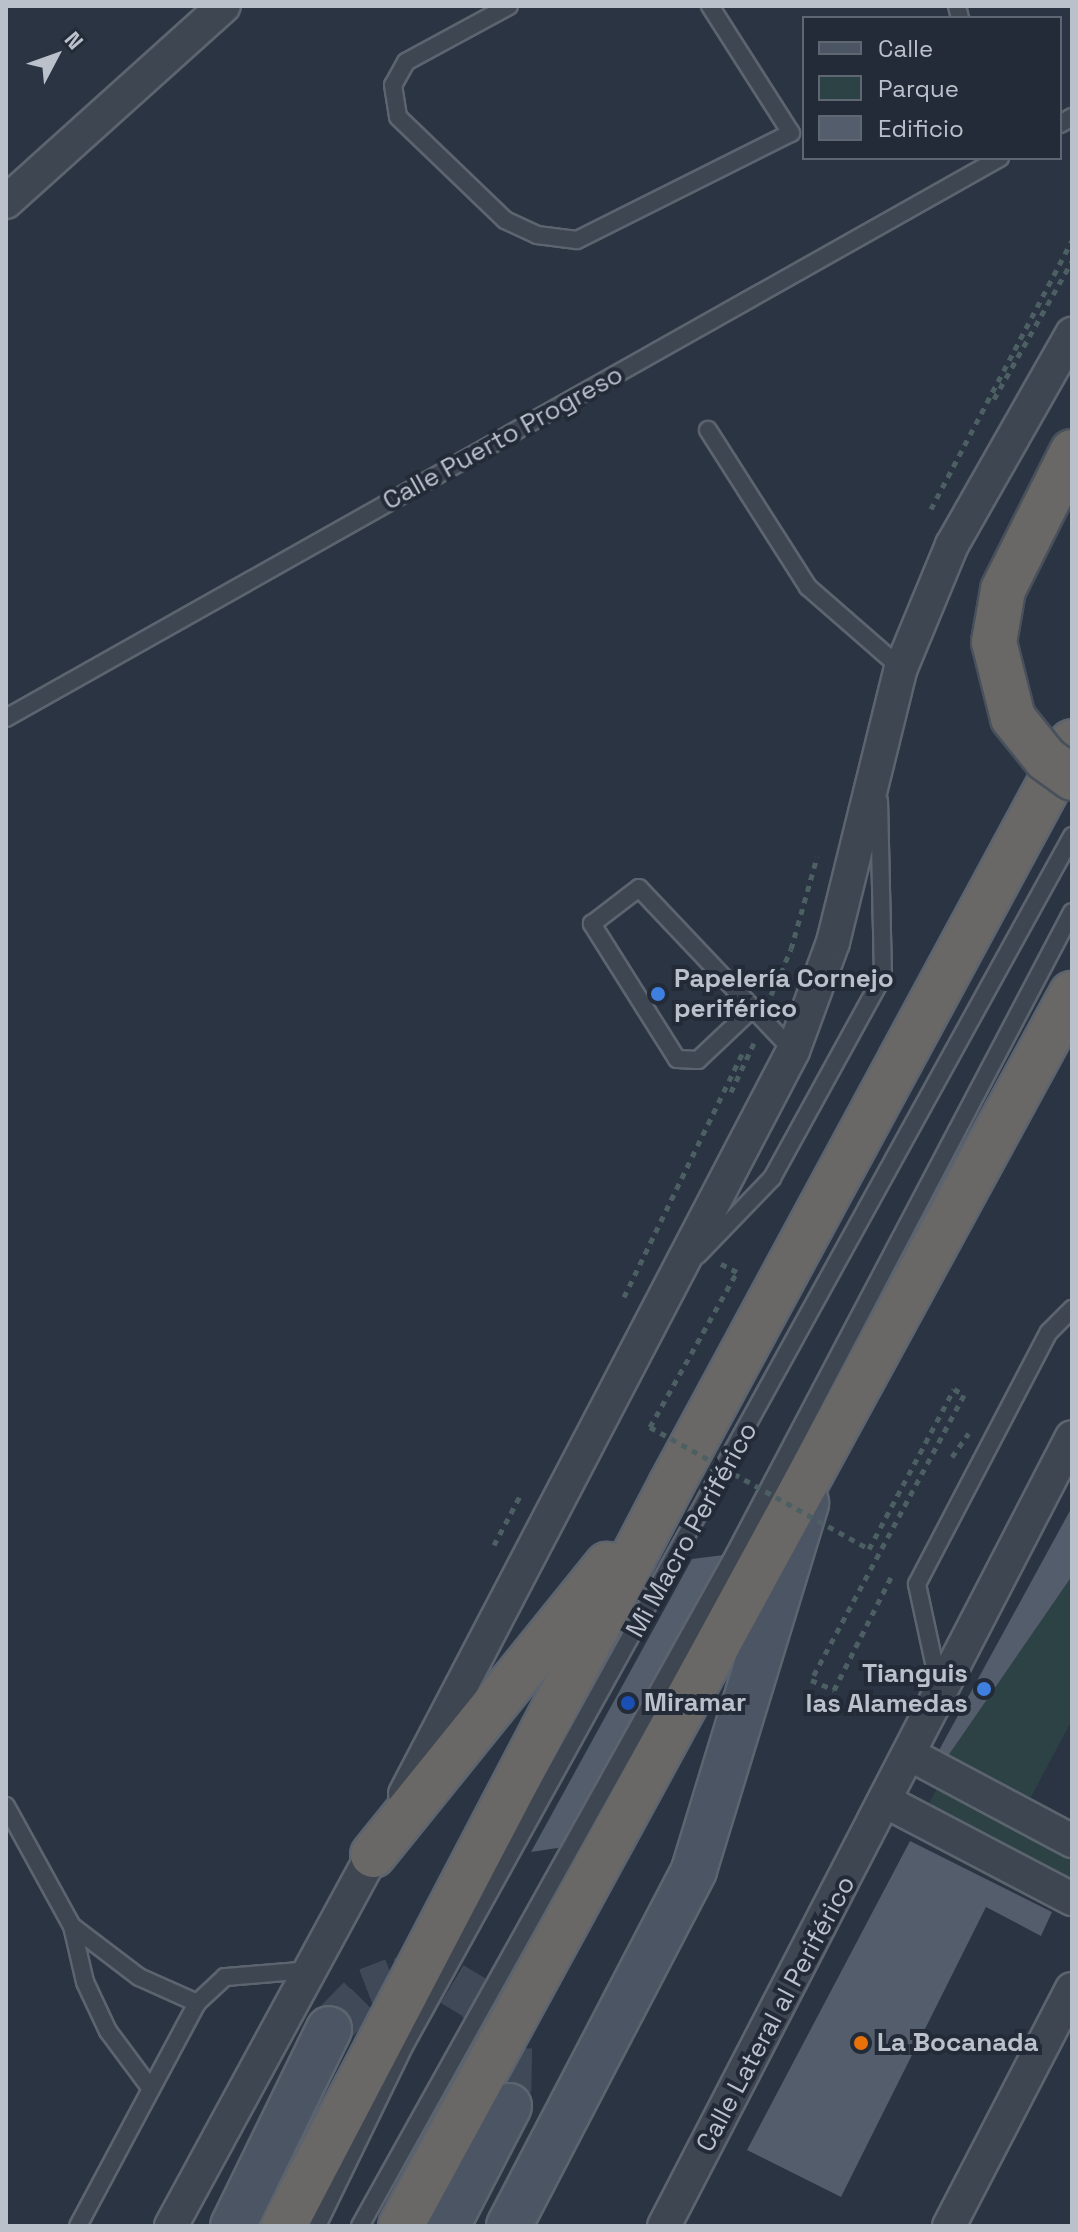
<!DOCTYPE html>
<html>
<head>
<meta charset="utf-8">
<style>
	body { margin:0 }
	#map { position:relative; width:1078px; height:2232px; overflow:hidden; background:#2a3442; font-family:"Space Grotesk",sans-serif }
	div>[style] { position:absolute }
	[style*='--x'] { left:calc(var(--x)*1px); top:calc(var(--y)*1px); width:calc(var(--w)*1px); rotate:calc(var(--a)*1deg) }
	.green>* { inset:0; background:#2d4244 }
	.building>* { inset:0; background:#535d6c }
	.secondary-tunnel>* { height:44px; margin-top:-22px; transform-origin:0; background:repeating-linear-gradient(90deg,#404957 0 44px,transparent 0 66px) }
	.path>* { height:5px; margin-top:-2.5px; transform-origin:0; background:repeating-linear-gradient(90deg,#4c5f62 0 6px,transparent 0 12px) }
	.roads { filter:drop-shadow(2px 0 #5c646f) drop-shadow(-2px 0 #5c646f) drop-shadow(0 2px #5c646f) drop-shadow(0 -2px #5c646f) }
	.service>* { height:16px; margin:-8px; padding:0 8px; transform-origin:8px; border-radius:8px; background:#3e4652 }
	.minor>* { height:32px; margin:-16px; padding:0 16px; transform-origin:16px; border-radius:16px; background:#3e4652 }
	.secondary>* { height:44px; margin:-22px; padding:0 22px; transform-origin:22px; border-radius:22px; background:#4c5564 }
	.trunk>* { height:44px; margin:-22px; padding:0 22px; transform-origin:22px; border-radius:22px; background:#6a6866 }
	.path-bridge>* { height:5px; margin-top:-2.5px; transform-origin:0; background:repeating-linear-gradient(90deg,#4c5f62 0 6px,transparent 0 12px) }
	.bridges { filter:drop-shadow(2px 0 #48515c) drop-shadow(-2px 0 #48515c) drop-shadow(0 2px #48515c) drop-shadow(0 -2px #48515c) }
	.trunk-bridge>* { height:44px; margin:-22px; padding:0 22px; transform-origin:22px; border-radius:22px; background:#6a6866 }
	.dots>* { width:22px; height:22px; translate:-50% -50%; box-sizing:border-box; border:4px solid #222b37; border-radius:50% }
	span { translate:-50% -50%; white-space:nowrap; text-align:center; line-height:1.15; -webkit-text-stroke:8px #222b37; paint-order:stroke }
	.street-label { font-size:26px; color:#bbc1cb }
	.poi-label { font-size:26px; color:#bbc1cb; font-weight:700 }
	.left { translate:0 -50%; text-align:left }
	.right { translate:-100% -50%; text-align:right }
	.frame { position:absolute; inset:0; border:8px solid #bbc1cb; pointer-events:none }
	.legend { position:absolute; left:802px; top:16px; width:260px; height:144px; box-sizing:border-box; background:#222b37; border:2px solid #5f6772; margin:0; padding:10px 14px; list-style:none; font-size:24px; color:#bbc1cb }
	.legend li { display:flex; align-items:center; gap:16px; height:40px }
	.legend b { width:40px; border:2px solid #5f6772 }
	.north { position:absolute; left:16px; top:16px; width:80px; height:80px; -webkit-text-stroke:6px #222b37; paint-order:stroke; rotate:49deg; font-size:22px; font-weight:700; line-height:32px; text-align:center; color:#bbc1cb }
	.north::after { content:''; display:block; margin:auto; width:28px; height:36px; background:#bbc1cb; clip-path:polygon(50% 0,100% 100%,50% 72%,0 100%) }
</style>
</head>
<body>
<div id="map">
	<div class="green">
		<i style="clip-path:polygon(1072px 1576px,1072px 1720px,1030px 1799px,948px 1756px)"></i>
		<i style="clip-path:polygon(937px 1788px,1072px 1859px,1072px 1889px,924px 1813px)"></i>
	</div>
	<div class="building">
		<i style="clip-path:polygon(1072px 1507px,1072px 1576px,948px 1756px,938px 1752px)"></i>
		<i style="clip-path:polygon(724px 1555px,564px 1847px,531px 1852px,692px 1559px)"></i>
		<i style="clip-path:polygon(910px 1841px,1052px 1912px,1041px 1936px,986px 1907px,841px 2197px,747px 2150px)"></i>
	</div>
	<div class="secondary-tunnel">
		<i style="--x:329;--y:2029;--w:54;--a:-45.7"></i>
		<i style="--x:367;--y:1990;--w:28;--a:-21"></i>
		<i style="--x:393;--y:1980;--w:59;--a:3.9"></i>
		<i style="--x:452;--y:1984;--w:29;--a:31"></i>
		<i style="--x:477;--y:1999;--w:59;--a:56"></i>
		<i style="--x:510;--y:2048;--w:58;--a:91"></i>
	</div>
	<div class="path">
		<i style="--x:994;--y:399;--w:159;--a:-60.5"></i>
		<i style="--x:931;--y:509;--w:303;--a:-62.3"></i>
		<i style="--x:771;--y:995;--w:50;--a:-66.5"></i>
		<i style="--x:791;--y:949;--w:96;--a:-74.2"></i>
		<i style="--x:731;--y:1092;--w:54;--a:-64.9"></i>
		<i style="--x:624;--y:1297;--w:270;--a:-64.1"></i>
		<i style="--x:650;--y:1427;--w:178;--a:-60.7"></i>
		<i style="--x:737;--y:1272;--w:18;--a:-153"></i>
		<i style="--x:952;--y:1457;--w:29;--a:-55"></i>
		<i style="--x:494;--y:1545;--w:58;--a:-62.1"></i>
		<i style="--x:869;--y:1549;--w:181;--a:-62"></i>
		<i style="--x:954;--y:1389;--w:12;--a:31"></i>
		<i style="--x:964;--y:1395;--w:323;--a:118.2"></i>
		<i style="--x:811;--y:1680;--w:25;--a:23"></i>
		<i style="--x:834;--y:1690;--w:127;--a:-63.2"></i>
	</div>
	<div class="roads">
		<div class="service">
			<i style="--x:509;--y:6;--w:117;--a:151.5"></i>
			<i style="--x:406;--y:62;--w:26;--a:119"></i>
			<i style="--x:393;--y:85;--w:32;--a:81"></i>
			<i style="--x:398;--y:117;--w:149;--a:43.9"></i>
			<i style="--x:505;--y:220;--w:35;--a:25"></i>
			<i style="--x:537;--y:235;--w:40;--a:7.1"></i>
			<i style="--x:577;--y:240;--w:239;--a:-26.6"></i>
			<i style="--x:791;--y:133;--w:151;--a:-122.5"></i>
			<i style="--x:957;--y:6;--w:12;--a:76"></i>
			<i style="--x:1060;--y:124;--w:14;--a:-30"></i>
			<i style="--x:708;--y:430;--w:186;--a:57.5"></i>
			<i style="--x:808;--y:587;--w:123;--a:41.1"></i>
			<i style="--x:6;--y:718;--w:1141;--a:-29.4"></i>
			<i style="--x:751;--y:1010;--w:73;--a:136.7"></i>
			<i style="--x:698;--y:1060;--w:21;--a:-177"></i>
			<i style="--x:677;--y:1059;--w:160;--a:-122.2"></i>
			<i style="--x:592;--y:924;--w:59;--a:-37.5"></i>
			<i style="--x:639;--y:888;--w:224;--a:46.6"></i>
			<i style="--x:698;--y:1255;--w:107;--a:-46.1"></i>
			<i style="--x:772;--y:1178;--w:230;--a:-61.2"></i>
			<i style="--x:883;--y:976;--w:175;--a:-91.3"></i>
			<i style="--x:939;--y:1686;--w:104;--a:-102.2"></i>
			<i style="--x:917;--y:1584;--w:284;--a:-62.4"></i>
			<i style="--x:1049;--y:1332;--w:33;--a:-45"></i>
			<i style="--x:6;--y:1806;--w:137;--a:61.2"></i>
			<i style="--x:72;--y:1926;--w:57;--a:76.9"></i>
			<i style="--x:85;--y:1982;--w:54;--a:64.9"></i>
			<i style="--x:108;--y:2031;--w:72;--a:53.4"></i>
			<i style="--x:72;--y:1926;--w:84;--a:37.3"></i>
			<i style="--x:139;--y:1977;--w:64;--a:24.1"></i>
			<i style="--x:78;--y:2226;--w:253;--a:-61.9"></i>
			<i style="--x:197;--y:2003;--w:38;--a:-43"></i>
			<i style="--x:225;--y:1977;--w:85;--a:-4.7"></i>
			<i style="--x:317;--y:2226;--w:201;--a:-64.1"></i>
			<i style="--x:405;--y:2045;--w:1381;--a:-61.11"></i>
			<i style="--x:360;--y:2226;--w:770;--a:-60.87"></i>
			<i style="--x:735;--y:1553;--w:724;--a:-62.27"></i>
		</div>
		<div class="minor">
			<i style="--x:6;--y:202;--w:293;--a:-42"></i>
			<i style="--x:911;--y:1755;--w:183;--a:28.1"></i>
			<i style="--x:405;--y:1794;--w:838;--a:-62.43"></i>
			<i style="--x:793;--y:1051;--w:116;--a:-69.8"></i>
			<i style="--x:833;--y:942;--w:282;--a:-76.1"></i>
			<i style="--x:901;--y:668;--w:133;--a:-67.5"></i>
			<i style="--x:952;--y:545;--w:243;--a:-60.4"></i>
			<i style="--x:887;--y:1802;--w:209;--a:27.7"></i>
			<i style="--x:171;--y:2226;--w:445;--a:-61.5"></i>
			<i style="--x:664;--y:2226;--w:888;--a:-62.66"></i>
			<i style="--x:949;--y:2226;--w:267;--a:-62.6"></i>
		</div>
		<div class="secondary">
			<i style="--x:233;--y:2226;--w:219;--a:-64"></i>
			<i style="--x:447;--y:2226;--w:135;--a:-62.7"></i>
			<i style="--x:509;--y:2226;--w:401;--a:-62.5"></i>
			<i style="--x:694;--y:1870;--w:384;--a:-73"></i>
		</div>
		<div class="trunk">
			<i style="--x:373;--y:1855;--w:373;--a:-51.1"></i>
			<i style="--x:284;--y:2226;--w:836;--a:-62.42"></i>
			<i style="--x:671;--y:1485;--w:844;--a:-61.64"></i>
			<i style="--x:401;--y:2226;--w:1403;--a:-61.43"></i>
		</div>
	</div>
	<div class="path-bridge">
		<i style="--x:650;--y:1427;--w:251;--a:29.1"></i>
	</div>
	<div class="bridges">
		<div class="trunk-bridge">
			<i style="--x:1072;--y:452;--w:154;--a:116.6"></i>
			<i style="--x:1003;--y:590;--w:53;--a:99.8"></i>
			<i style="--x:994;--y:642;--w:78;--a:76"></i>
			<i style="--x:1013;--y:718;--w:53;--a:51.2"></i>
			<i style="--x:1046;--y:759;--w:32;--a:36"></i>
		</div>
	</div>
	<div class="dots">
		<i style="left:658px;top:994px;background:#3f7fe0"></i>
		<i style="left:984px;top:1689px;background:#3f7fe0"></i>
		<i style="left:628px;top:1703px;background:#1a4fb4"></i>
		<i style="left:861px;top:2043px;background:#e8710a"></i>
	</div>
	<div class="street-label">
		<span style="left:503px;top:438px;rotate:-29deg">Calle Puerto Progreso</span>
		<span style="left:692px;top:1530px;rotate:-61deg">Mi Macro Periférico</span>
		<span style="left:776px;top:2014px;rotate:-62deg">Calle Lateral al Periférico</span>
	</div>
	<div class="poi-label">
		<span class="left" style="left:674px;top:994px">Papelería Cornejo<br>periférico</span>
		<span class="right" style="left:968px;top:1689px">Tianguis<br>las Alamedas</span>
		<span class="left" style="left:644px;top:1703px">Miramar</span>
		<span class="left" style="left:877px;top:2043px">La Bocanada</span>
	</div>
	<div class="frame"></div>
	<ul class="legend">
	<li><b style="height:10px;background:#4c5564"></b>Calle</li>
	<li><b style="height:22px;background:#2d4244"></b>Parque</li>
	<li><b style="height:22px;background:#535d6c"></b>Edificio</li>
	</ul>
	<div class="north">N</div>
</div>
</body>
</html>
